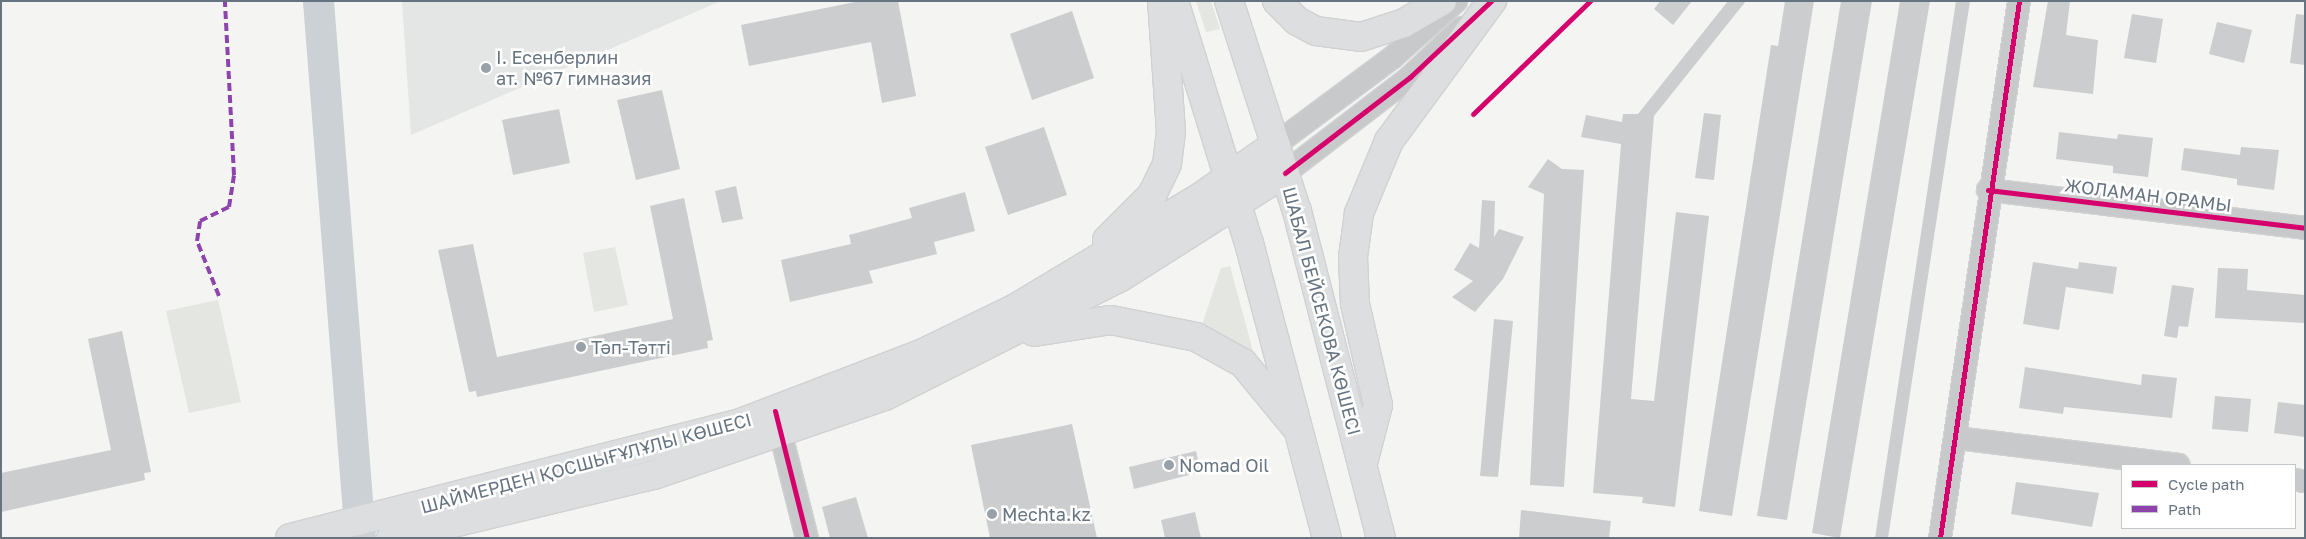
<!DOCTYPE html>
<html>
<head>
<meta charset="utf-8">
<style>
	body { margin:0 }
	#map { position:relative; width:2306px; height:539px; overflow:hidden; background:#f4f4f3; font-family:"Golos Text",sans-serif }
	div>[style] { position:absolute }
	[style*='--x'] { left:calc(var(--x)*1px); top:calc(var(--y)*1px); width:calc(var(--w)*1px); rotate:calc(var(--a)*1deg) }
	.built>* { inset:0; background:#e4e5e5 }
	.green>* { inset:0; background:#e4e6e1 }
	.river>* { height:31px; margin:-15.5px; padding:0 15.5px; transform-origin:15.5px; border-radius:15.5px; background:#cbd1d4 }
	.building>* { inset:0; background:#cccdce }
	.roads { filter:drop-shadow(1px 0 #d1d1d2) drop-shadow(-1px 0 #d1d1d2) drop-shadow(0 1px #d1d1d2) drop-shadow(0 -1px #d1d1d2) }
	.minor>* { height:22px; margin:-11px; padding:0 11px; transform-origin:11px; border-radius:11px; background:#c8c9ca }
	.major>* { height:28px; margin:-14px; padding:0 14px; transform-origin:14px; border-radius:14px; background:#dddedf }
	.quiet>* { height:4px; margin-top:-2px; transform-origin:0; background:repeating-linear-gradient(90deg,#8e44ad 0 8px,transparent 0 12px) }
	.cycleway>* { height:5px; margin:-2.5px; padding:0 2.5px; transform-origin:2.5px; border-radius:2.5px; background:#d6006c }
	.dots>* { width:14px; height:14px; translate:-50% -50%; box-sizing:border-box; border:2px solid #fff; border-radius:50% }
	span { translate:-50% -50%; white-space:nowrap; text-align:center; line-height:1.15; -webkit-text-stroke:5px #fff; paint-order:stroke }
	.poi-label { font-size:18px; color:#667380 }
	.left { translate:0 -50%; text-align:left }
	.street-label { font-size:18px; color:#667380 }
	.frame { position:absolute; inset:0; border:2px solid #667380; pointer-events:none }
	.legend { position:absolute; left:2121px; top:464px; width:175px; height:65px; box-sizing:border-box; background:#fff; border:1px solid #c2c7cc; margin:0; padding:6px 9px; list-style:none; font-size:15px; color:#667380 }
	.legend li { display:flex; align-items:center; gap:10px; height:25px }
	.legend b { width:25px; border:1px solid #c2c7cc }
</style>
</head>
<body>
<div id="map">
	<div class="built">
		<i style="clip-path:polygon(402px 1px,721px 1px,411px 135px)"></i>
	</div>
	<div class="green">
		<i style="clip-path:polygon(1196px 1px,1211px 1px,1220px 29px,1206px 32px)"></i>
		<i style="clip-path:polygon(615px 247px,628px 305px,594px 312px,583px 253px)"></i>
		<i style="clip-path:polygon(1230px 266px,1254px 355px,1202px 325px,1221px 268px)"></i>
		<i style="clip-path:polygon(218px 300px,241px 402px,189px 413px,166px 311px)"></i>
	</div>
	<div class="river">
		<i style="--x:318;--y:1;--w:539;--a:85.53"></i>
	</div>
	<div class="building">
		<i style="clip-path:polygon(860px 1px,898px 1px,916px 96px,882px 103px,871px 42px,749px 66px,741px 25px)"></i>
		<i style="clip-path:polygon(1660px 1px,1692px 1px,1673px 25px,1654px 9px)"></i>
		<i style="clip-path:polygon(1728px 1px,1746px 1px,1654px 116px,1631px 399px,1654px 401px,1676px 212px,1709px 216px,1675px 507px,1642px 503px,1643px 497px,1593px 493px,1621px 144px,1581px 137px,1586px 115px,1622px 122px,1623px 114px,1638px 114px)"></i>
		<i style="clip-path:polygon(1785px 1px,1814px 1px,1732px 516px,1699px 511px,1771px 45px,1778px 46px)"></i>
		<i style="clip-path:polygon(1841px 1px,1872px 1px,1787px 520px,1757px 516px)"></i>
		<i style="clip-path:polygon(1900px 1px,1930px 1px,1840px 538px,1812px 533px)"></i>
		<i style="clip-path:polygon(1956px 1px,1970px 1px,1888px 538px,1875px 538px)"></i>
		<i style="clip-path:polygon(2048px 1px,2070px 1px,2066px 35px,2098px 40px,2093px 94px,2033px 87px)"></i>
		<i style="clip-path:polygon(1072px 11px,1094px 78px,1032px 100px,1010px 34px)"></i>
		<i style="clip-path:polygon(2132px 14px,2163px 19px,2156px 63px,2124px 58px)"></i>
		<i style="clip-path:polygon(2296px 14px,2305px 15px,2305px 65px,2290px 63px)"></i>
		<i style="clip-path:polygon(2217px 22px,2252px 30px,2244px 63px,2209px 54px)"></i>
		<i style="clip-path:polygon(662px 90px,680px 169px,636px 180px,617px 100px)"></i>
		<i style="clip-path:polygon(559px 109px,570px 163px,513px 175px,502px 120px)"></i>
		<i style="clip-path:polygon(1704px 113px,1721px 115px,1714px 180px,1695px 178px)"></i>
		<i style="clip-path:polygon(1044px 127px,1067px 195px,1008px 215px,985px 147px)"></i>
		<i style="clip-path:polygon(2059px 132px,2117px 139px,2118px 134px,2153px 138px,2148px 177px,2113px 173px,2113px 166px,2056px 159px)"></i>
		<i style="clip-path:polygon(2241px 147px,2279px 150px,2274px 190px,2237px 185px,2237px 179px,2181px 170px,2184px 148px,2240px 155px)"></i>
		<i style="clip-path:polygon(1548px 159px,1562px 169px,1584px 170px,1564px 487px,1530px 485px,1544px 194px,1528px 187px)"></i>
		<i style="clip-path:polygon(736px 186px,743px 219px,722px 223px,715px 191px)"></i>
		<i style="clip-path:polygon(965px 192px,975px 231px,934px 242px,937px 254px,869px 271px,873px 283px,790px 302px,781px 260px,851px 244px,849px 235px,912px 218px,909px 208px)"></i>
		<i style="clip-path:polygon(684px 198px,713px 340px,707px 341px,708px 348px,477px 397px,476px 391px,469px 392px,438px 250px,473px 244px,497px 357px,673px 319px,650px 206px)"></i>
		<i style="clip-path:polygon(1482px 200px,1495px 201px,1494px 237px,1499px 229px,1524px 237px,1503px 279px,1475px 312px,1452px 297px,1473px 281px,1454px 270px,1470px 243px,1479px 248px)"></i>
		<i style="clip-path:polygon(2033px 262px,2078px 269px,2079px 262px,2117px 267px,2113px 294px,2066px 287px,2059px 330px,2023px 324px)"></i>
		<i style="clip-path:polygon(2218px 268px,2248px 269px,2247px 290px,2305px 295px,2305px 323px,2215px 318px)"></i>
		<i style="clip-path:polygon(2172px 285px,2194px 288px,2188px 327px,2179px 326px,2177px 338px,2164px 336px)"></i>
		<i style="clip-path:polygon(1494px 319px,1513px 321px,1498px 477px,1480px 476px)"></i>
		<i style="clip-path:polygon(122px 331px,151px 472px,144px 473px,145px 480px,1px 512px,1px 473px,111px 450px,88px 339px)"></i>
		<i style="clip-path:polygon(2025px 367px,2141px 385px,2142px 374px,2177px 378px,2172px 418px,2064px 407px,2063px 414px,2019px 408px)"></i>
		<i style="clip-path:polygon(2215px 396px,2251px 399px,2248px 432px,2212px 429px)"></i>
		<i style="clip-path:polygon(2278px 402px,2305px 405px,2305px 437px,2274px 433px)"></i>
		<i style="clip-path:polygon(1072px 424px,1097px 538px,990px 538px,971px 445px)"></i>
		<i style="clip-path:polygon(1196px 451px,1201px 472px,1134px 489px,1129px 467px)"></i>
		<i style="clip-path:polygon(2016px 482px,2099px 493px,2092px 527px,2011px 514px)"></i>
		<i style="clip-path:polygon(856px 497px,868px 538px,830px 538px,822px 507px)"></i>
		<i style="clip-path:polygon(1521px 510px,1611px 521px,1609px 538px,1519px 538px)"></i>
		<i style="clip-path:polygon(1195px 512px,1201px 538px,1165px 538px,1161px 520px)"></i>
	</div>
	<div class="roads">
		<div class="minor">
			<i style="--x:1276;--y:144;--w:146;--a:-36.6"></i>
			<i style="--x:1393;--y:57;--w:84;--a:-41.6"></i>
			<i style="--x:1285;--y:173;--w:158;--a:-37.5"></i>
			<i style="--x:1410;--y:77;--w:71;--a:-43.3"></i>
			<i style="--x:1988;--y:190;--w:319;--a:6.8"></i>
			<i style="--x:776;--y:415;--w:127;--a:75.9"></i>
			<i style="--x:1956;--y:438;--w:224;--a:6.9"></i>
			<i style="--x:2295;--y:480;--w:10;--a:6"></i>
			<i style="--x:1940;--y:538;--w:543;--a:-81.63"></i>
		</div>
		<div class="major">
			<i style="--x:1174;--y:1;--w:253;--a:72.8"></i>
			<i style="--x:1249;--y:243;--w:305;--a:75.2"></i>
			<i style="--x:1229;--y:1;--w:221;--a:72.1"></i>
			<i style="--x:1297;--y:211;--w:338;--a:75.6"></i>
			<i style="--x:1277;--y:1;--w:28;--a:45"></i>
			<i style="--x:1297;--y:21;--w:21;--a:28"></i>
			<i style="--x:1316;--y:31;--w:45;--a:7.6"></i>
			<i style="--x:1361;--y:37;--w:45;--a:-18"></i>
			<i style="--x:1404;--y:23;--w:44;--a:-30.1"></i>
			<i style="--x:1107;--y:240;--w:64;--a:-45"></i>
			<i style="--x:1152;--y:195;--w:34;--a:-64"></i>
			<i style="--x:1167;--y:164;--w:32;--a:-83"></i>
			<i style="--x:1171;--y:132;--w:131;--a:-93.9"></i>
			<i style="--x:1034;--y:332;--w:78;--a:-8.9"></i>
			<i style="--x:1111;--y:320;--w:87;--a:11.3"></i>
			<i style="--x:1196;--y:337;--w:54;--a:29"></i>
			<i style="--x:1243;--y:363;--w:82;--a:50.5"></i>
			<i style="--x:1363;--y:463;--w:60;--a:-75.5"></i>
			<i style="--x:1378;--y:405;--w:104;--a:-102.8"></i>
			<i style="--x:1355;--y:304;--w:47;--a:-92.4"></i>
			<i style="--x:1353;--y:257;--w:44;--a:-82.2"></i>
			<i style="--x:1359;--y:213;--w:78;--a:-67.4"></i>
			<i style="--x:1389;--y:141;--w:174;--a:-53.7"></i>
			<i style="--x:290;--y:538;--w:464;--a:-14.3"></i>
			<i style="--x:740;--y:423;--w:196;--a:-20.9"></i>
			<i style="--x:923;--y:353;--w:101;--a:-25.8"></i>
			<i style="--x:1014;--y:309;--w:219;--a:-31"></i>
			<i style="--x:1202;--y:196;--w:90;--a:-35.1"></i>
			<i style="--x:391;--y:538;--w:270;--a:-13.5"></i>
			<i style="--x:654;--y:475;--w:244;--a:-18.9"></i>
			<i style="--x:885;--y:396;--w:264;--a:-26.8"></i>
			<i style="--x:1121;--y:277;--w:194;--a:-32.4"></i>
		</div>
	</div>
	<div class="quiet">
		<i style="--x:219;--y:296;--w:59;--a:-111.8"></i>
		<i style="--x:197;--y:241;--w:20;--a:-81"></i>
		<i style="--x:200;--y:221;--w:32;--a:-26"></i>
		<i style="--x:229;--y:207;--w:32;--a:-81"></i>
		<i style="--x:234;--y:175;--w:174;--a:-93"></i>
	</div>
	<div class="cycleway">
		<i style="--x:1473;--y:114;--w:163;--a:-44"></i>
		<i style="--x:1285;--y:173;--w:158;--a:-37.5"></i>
		<i style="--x:1410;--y:77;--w:111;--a:-43.2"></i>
		<i style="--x:1988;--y:190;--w:319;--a:6.8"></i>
		<i style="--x:775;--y:411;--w:131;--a:75.9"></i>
		<i style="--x:1940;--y:538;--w:543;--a:-81.63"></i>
	</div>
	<div class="dots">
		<i style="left:486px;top:68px;background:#98a0a8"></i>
		<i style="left:581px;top:347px;background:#98a0a8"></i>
		<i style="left:1169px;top:465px;background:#98a0a8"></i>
		<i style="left:992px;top:514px;background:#98a0a8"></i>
	</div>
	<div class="poi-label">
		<span class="left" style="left:496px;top:68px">І. Есенберлин<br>ат. №67 гимназия</span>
		<span class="left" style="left:591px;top:347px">Тәп-Тәтті</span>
		<span class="left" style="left:1179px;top:465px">Nomad Oil</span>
		<span class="left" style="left:1002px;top:514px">Mechta.kz</span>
	</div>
	<div class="street-label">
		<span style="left:2148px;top:195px;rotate:7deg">ЖОЛАМАН ОРАМЫ</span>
		<span style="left:1322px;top:311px;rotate:75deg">ШАБАЛ БЕЙСЕКОВА КӨШЕСІ</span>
		<span style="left:586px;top:463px;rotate:-15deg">ШАЙМЕРДЕН ҚОСШЫҒҰЛҰЛЫ КӨШЕСІ</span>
	</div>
	<div class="frame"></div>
	<ul class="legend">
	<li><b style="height:6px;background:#d6006c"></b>Cycle path</li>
	<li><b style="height:6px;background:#8e44ad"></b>Path</li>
	</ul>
</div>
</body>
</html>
